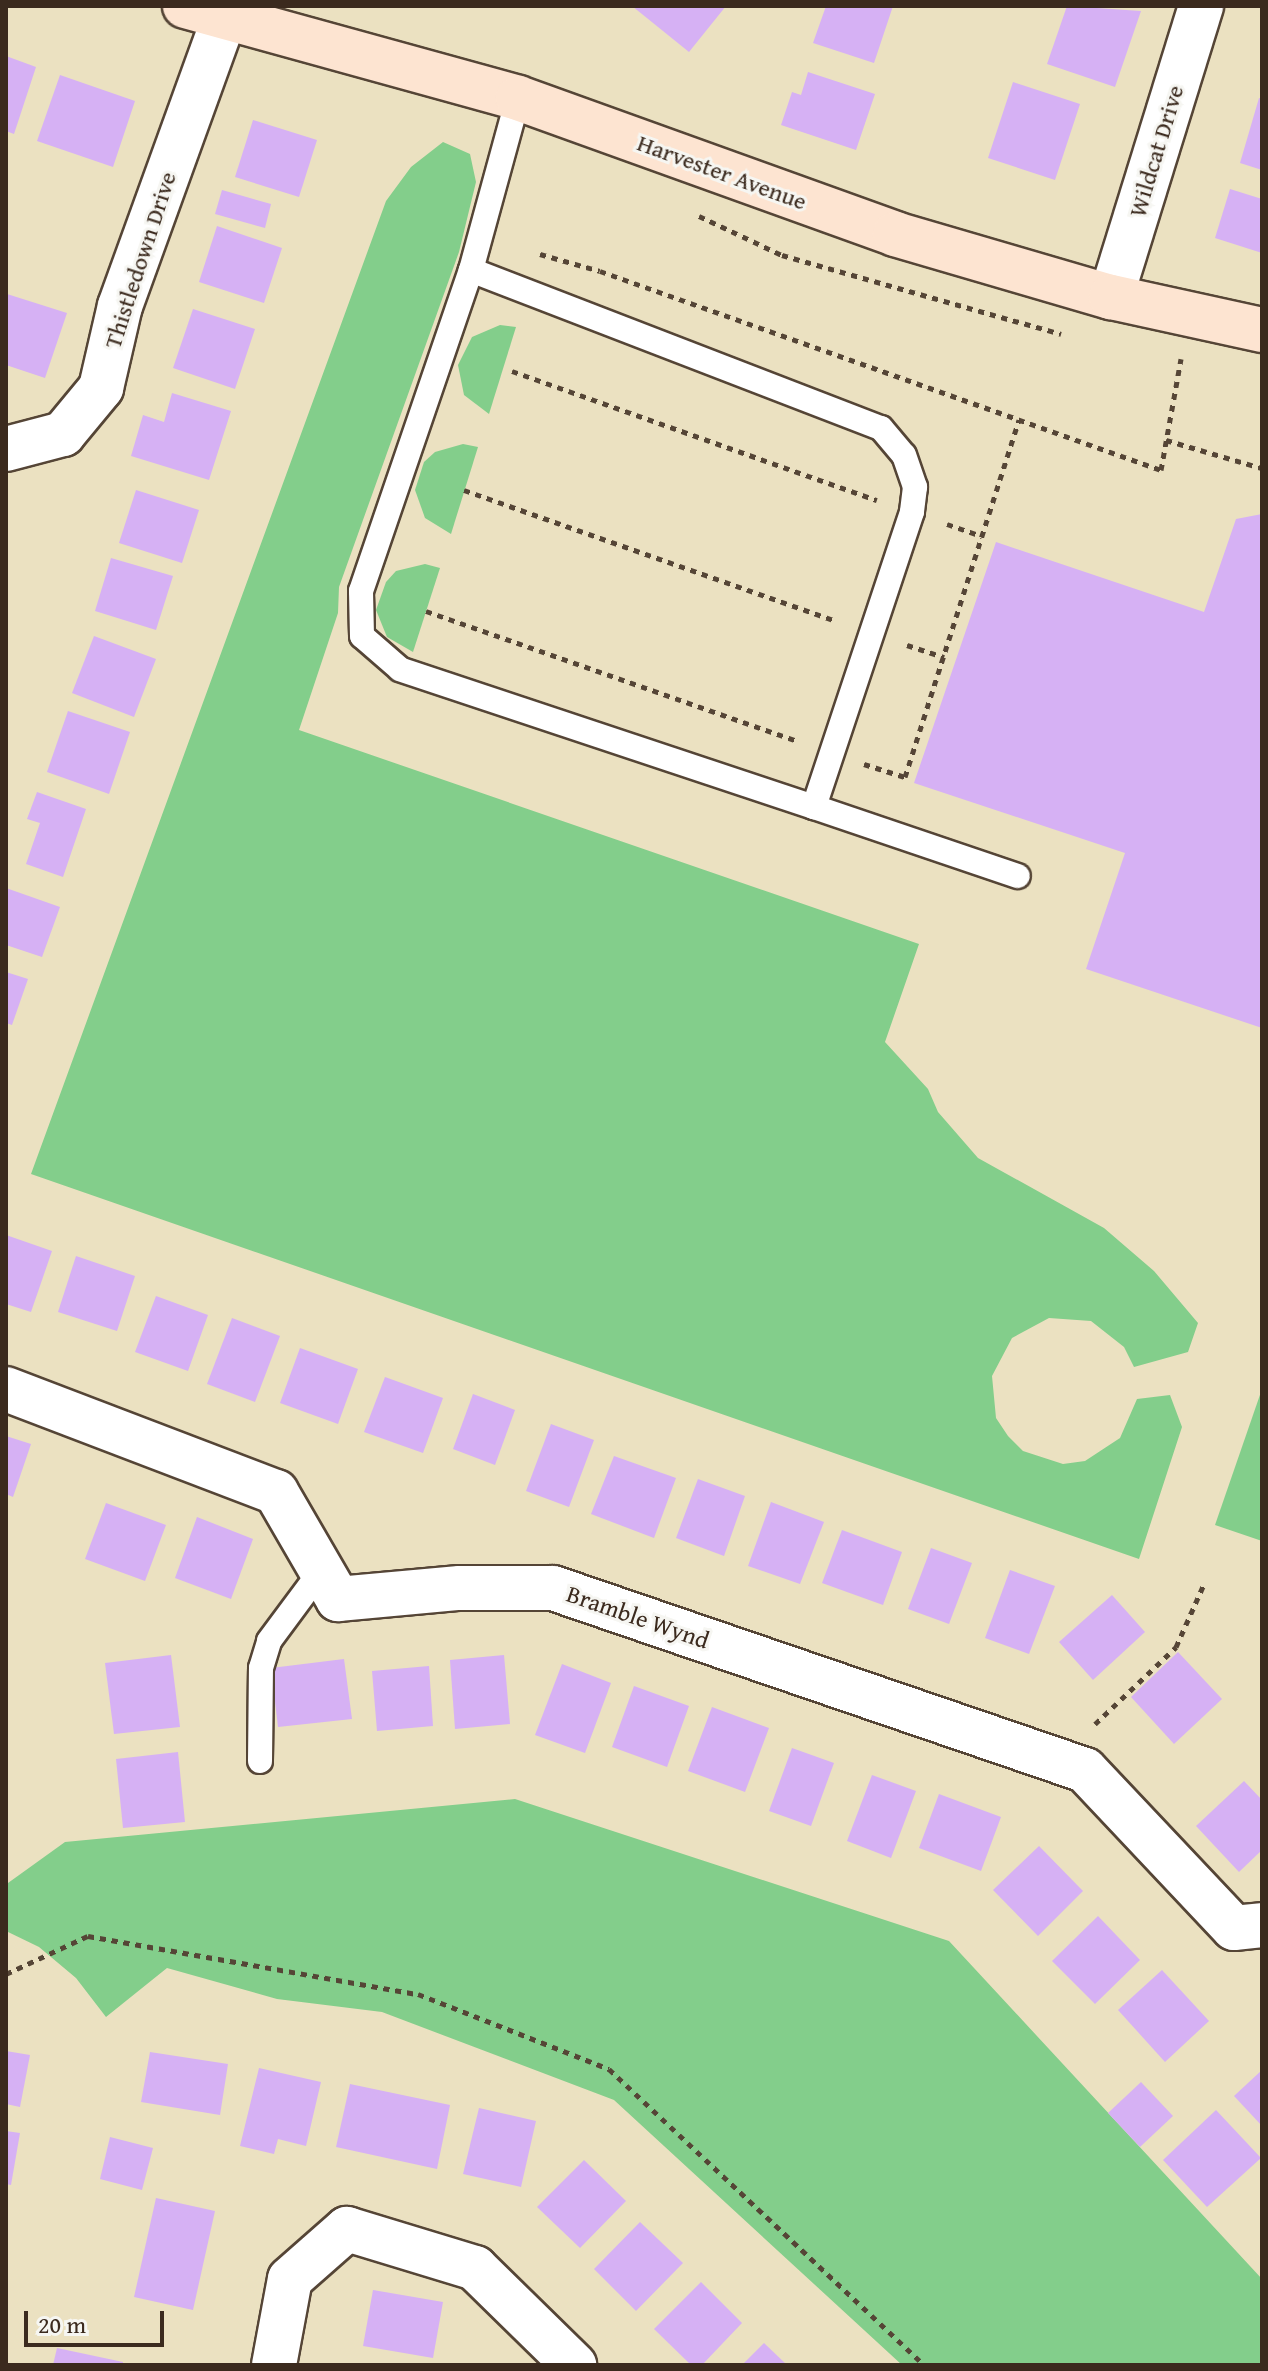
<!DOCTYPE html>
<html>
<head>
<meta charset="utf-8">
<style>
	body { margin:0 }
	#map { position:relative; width:1268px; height:2371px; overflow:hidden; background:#ebe1c1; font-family:"Gentium Book Plus",serif }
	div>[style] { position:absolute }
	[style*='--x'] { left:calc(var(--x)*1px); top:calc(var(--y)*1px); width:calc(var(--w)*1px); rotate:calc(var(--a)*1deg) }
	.green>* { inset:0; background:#83ce8b }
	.building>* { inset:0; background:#d6b1f4 }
	.path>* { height:5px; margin-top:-2.5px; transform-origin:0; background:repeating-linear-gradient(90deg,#554536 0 6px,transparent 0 12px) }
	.roads { filter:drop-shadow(2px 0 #554536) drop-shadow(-2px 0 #554536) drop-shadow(0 2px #554536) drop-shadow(0 -2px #554536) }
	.lane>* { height:24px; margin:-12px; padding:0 12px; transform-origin:12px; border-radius:12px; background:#fff }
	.street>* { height:44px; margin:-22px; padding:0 22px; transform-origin:22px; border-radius:22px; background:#fff }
	.secondary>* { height:44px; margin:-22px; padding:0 22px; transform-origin:22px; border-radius:22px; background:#fde4d1 }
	span { translate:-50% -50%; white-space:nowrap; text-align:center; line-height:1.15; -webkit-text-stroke:6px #f6f6f2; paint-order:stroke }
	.street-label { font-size:24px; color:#3b2a1e }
	.frame { position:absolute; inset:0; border:8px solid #3b2a1e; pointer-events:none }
	.scale { position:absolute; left:24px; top:2311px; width:140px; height:36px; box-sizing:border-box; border:4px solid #3b2a1e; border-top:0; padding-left:10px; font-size:24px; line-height:28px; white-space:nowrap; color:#3b2a1e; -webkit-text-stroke:6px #f6f6f2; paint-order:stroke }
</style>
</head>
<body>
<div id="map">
	<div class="green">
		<i style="clip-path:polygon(443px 142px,470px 154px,476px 182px,459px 252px,339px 587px,338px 613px,299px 730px,919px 944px,885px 1042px,928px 1089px,938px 1112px,978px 1158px,1104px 1228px,1154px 1271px,1198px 1323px,1188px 1352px,1134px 1367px,1124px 1347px,1091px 1321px,1049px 1318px,1012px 1338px,992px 1376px,996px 1418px,1008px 1436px,1023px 1451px,1063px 1464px,1085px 1461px,1120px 1438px,1137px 1399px,1170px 1395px,1182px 1427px,1139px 1559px,31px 1174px,386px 201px,411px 167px)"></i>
		<i style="clip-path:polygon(500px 325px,516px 327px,489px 414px,464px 395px,458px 365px,472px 337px)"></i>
		<i style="clip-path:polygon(463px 444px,478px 447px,451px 534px,425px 518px,415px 490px,424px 462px,435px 452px)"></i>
		<i style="clip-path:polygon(425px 564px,440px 568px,413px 652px,387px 637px,376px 610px,386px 582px,396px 571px)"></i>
		<i style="clip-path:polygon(1262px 1389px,1262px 1541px,1215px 1525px)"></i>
		<i style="clip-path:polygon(515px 1799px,949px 1941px,1262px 2279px,1262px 2365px,902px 2365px,614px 2100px,382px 2012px,277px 1999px,167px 1968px,106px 2017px,76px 1978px,39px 1947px,6px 1931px,8px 1883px,65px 1842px)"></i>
	</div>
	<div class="building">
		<i style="clip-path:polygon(632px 6px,726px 6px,689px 52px)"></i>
		<i style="clip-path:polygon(826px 6px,893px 6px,874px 63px,813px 43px)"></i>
		<i style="clip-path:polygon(1067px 6px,1141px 11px,1115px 87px,1047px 64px)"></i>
		<i style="clip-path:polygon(6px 56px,36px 67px,14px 134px,6px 131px)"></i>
		<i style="clip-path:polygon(808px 72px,875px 94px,856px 150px,781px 125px,792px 92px,801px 95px)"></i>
		<i style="clip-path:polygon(60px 75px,135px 101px,113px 167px,37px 141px)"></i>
		<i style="clip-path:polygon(1013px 82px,1080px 104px,1055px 180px,988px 158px)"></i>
		<i style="clip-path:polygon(1259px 98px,1262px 99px,1262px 170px,1240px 163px)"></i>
		<i style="clip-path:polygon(253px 120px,317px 140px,299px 197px,235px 177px)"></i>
		<i style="clip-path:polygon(1230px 189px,1262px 199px,1262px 253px,1215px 238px)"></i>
		<i style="clip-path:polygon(222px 190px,271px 204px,265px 228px,215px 214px)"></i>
		<i style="clip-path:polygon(217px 226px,282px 248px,264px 303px,199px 282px)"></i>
		<i style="clip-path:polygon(7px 294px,67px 313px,45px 378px,6px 365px)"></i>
		<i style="clip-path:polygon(193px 309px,255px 329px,235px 389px,173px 368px)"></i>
		<i style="clip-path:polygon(172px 393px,231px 411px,209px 480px,131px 456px,143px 415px,164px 422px)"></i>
		<i style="clip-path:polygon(136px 490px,199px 510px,182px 563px,119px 543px)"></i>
		<i style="clip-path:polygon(1262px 514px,1262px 1028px,1086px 969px,1125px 853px,914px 783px,996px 542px,1204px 612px,1236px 519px)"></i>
		<i style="clip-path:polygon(111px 558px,173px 576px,156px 630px,95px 611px)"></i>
		<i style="clip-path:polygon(94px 636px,156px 659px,134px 717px,72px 693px)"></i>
		<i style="clip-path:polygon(68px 711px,130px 732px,109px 794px,47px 772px)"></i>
		<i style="clip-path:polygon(37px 792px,86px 809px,63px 877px,26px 864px,40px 823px,27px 819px)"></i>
		<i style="clip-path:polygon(6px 888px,60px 907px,42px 957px,6px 945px)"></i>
		<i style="clip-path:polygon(6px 972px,28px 979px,12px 1025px,6px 1023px)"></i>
		<i style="clip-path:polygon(6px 1235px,52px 1251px,31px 1312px,6px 1304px)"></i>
		<i style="clip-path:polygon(76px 1256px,135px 1276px,117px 1331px,58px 1312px)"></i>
		<i style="clip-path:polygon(156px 1296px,208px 1315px,188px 1371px,135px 1352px)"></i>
		<i style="clip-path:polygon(232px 1318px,280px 1336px,255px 1402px,207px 1384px)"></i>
		<i style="clip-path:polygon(300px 1348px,358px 1369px,338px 1424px,280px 1403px)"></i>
		<i style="clip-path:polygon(385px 1377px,443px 1398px,423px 1453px,364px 1432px)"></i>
		<i style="clip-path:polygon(473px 1394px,515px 1410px,495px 1465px,453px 1449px)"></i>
		<i style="clip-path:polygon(551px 1424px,594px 1440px,569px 1507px,526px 1491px)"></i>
		<i style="clip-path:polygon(6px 1436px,31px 1444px,13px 1497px,6px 1494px)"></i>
		<i style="clip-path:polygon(614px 1456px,676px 1478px,654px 1538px,591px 1514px)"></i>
		<i style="clip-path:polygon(698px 1479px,745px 1496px,724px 1556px,676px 1538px)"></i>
		<i style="clip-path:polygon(771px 1502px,824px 1522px,800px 1584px,748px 1566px)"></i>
		<i style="clip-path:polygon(106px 1503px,166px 1525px,145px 1581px,85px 1559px)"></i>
		<i style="clip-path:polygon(197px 1517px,253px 1539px,231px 1599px,175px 1578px)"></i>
		<i style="clip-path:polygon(842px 1530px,902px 1552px,883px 1605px,822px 1583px)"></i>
		<i style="clip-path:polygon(931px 1548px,972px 1563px,949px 1624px,908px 1609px)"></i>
		<i style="clip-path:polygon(1010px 1570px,1055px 1586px,1029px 1654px,985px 1638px)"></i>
		<i style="clip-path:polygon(1112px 1595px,1145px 1632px,1093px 1680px,1059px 1642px)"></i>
		<i style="clip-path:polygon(1178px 1652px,1222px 1699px,1174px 1744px,1131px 1697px)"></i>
		<i style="clip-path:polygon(171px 1655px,180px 1727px,114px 1734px,105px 1663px)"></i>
		<i style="clip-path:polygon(504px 1655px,510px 1724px,455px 1729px,450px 1660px)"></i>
		<i style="clip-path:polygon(344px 1659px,352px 1719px,278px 1727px,271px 1668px)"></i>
		<i style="clip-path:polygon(562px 1664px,611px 1683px,585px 1753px,535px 1735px)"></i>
		<i style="clip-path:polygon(429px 1666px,433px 1726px,377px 1731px,372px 1671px)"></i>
		<i style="clip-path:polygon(634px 1686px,689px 1706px,667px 1767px,612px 1747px)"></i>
		<i style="clip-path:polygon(712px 1707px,769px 1728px,745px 1792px,688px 1771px)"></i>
		<i style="clip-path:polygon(792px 1748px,834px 1763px,811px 1826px,769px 1811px)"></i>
		<i style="clip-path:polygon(178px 1752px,185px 1822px,123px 1828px,116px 1759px)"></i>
		<i style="clip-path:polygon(872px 1775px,916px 1791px,891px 1858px,847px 1841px)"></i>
		<i style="clip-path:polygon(1244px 1781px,1262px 1800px,1262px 1850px,1239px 1872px,1196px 1826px)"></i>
		<i style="clip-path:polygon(939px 1794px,1001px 1817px,981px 1871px,919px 1848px)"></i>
		<i style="clip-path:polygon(1039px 1846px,1083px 1891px,1038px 1936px,993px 1890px)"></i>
		<i style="clip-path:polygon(1098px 1916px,1140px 1960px,1095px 2004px,1052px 1961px)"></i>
		<i style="clip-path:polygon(1162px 1970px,1209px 2021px,1165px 2062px,1118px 2010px)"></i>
		<i style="clip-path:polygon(6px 2051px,30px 2055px,20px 2107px,6px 2104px)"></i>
		<i style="clip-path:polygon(150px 2052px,228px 2064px,220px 2115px,141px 2102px)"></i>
		<i style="clip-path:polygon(259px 2068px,321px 2082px,306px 2146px,278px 2139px,274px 2154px,240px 2146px)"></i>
		<i style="clip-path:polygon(1262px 2070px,1262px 2126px,1234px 2096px)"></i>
		<i style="clip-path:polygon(1141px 2082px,1173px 2116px,1140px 2147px,1108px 2113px)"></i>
		<i style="clip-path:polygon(350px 2084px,450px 2105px,437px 2169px,336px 2147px)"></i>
		<i style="clip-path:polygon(479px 2108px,536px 2121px,521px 2187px,463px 2174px)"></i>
		<i style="clip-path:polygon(1216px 2110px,1261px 2158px,1207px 2207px,1163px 2160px)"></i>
		<i style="clip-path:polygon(6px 2131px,20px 2133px,11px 2185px,6px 2184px)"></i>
		<i style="clip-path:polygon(110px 2137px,153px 2148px,142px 2190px,100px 2179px)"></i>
		<i style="clip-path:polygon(584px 2160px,626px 2201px,580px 2248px,537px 2207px)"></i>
		<i style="clip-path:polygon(156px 2198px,215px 2211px,193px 2310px,134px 2297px)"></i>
		<i style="clip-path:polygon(640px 2222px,683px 2263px,636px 2311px,594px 2269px)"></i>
		<i style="clip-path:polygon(701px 2282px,742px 2323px,702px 2365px,691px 2365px,654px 2329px)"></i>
		<i style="clip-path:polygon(373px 2290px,443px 2302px,433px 2358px,363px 2346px)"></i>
		<i style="clip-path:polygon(764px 2343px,787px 2365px,742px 2365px)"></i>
		<i style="clip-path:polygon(57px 2348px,123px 2362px,123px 2365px,53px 2365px)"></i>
	</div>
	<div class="path">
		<i style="--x:699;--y:216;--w:92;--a:25.2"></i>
		<i style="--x:782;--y:255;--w:290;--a:15.8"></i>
		<i style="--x:540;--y:254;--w:62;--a:15.8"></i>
		<i style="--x:600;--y:271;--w:595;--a:19.53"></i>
		<i style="--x:1161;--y:470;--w:113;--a:-79.8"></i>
		<i style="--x:512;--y:371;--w:387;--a:19.5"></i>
		<i style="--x:1166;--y:440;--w:100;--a:16.3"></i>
		<i style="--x:464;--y:490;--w:395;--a:19.4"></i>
		<i style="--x:947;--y:524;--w:37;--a:19"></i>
		<i style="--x:426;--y:611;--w:394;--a:19.3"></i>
		<i style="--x:907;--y:645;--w:39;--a:18"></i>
		<i style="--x:864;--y:764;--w:43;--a:17.6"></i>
		<i style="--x:905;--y:777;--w:375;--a:-72.3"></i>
		<i style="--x:1095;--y:1724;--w:112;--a:-43.5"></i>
		<i style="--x:1176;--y:1647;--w:71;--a:-66"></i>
		<i style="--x:6;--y:1974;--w:90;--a:-24.9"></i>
		<i style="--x:88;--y:1936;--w:335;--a:10"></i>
		<i style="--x:418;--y:1994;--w:205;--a:21.4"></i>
		<i style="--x:609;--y:2069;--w:432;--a:43.2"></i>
	</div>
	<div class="roads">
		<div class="lane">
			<i style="--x:471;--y:270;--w:439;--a:21.1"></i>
			<i style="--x:881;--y:428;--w:35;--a:50"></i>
			<i style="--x:904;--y:455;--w:34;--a:71"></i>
			<i style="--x:915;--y:487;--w:25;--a:97"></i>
			<i style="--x:912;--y:512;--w:311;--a:108.4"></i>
			<i style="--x:814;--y:807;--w:436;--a:-161.6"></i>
			<i style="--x:400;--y:669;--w:50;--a:-139"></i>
			<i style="--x:362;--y:636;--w:45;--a:-91.3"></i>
			<i style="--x:361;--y:591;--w:339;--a:-71.1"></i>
			<i style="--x:471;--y:270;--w:178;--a:-74.7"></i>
			<i style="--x:814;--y:807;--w:215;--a:18.7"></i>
			<i style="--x:260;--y:1761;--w:93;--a:-89.4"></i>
			<i style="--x:261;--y:1668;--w:28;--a:-73"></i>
			<i style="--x:269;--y:1641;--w:87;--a:-53.4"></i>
		</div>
		<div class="street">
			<i style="--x:1111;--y:297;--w:305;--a:-72.8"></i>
			<i style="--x:6;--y:449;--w:59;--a:-14.7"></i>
			<i style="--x:63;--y:434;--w:60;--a:-50.4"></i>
			<i style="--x:101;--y:388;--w:84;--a:-77"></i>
			<i style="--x:120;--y:306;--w:303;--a:-70.1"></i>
			<i style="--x:6;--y:1389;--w:289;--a:20.9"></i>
			<i style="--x:276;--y:1492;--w:124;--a:59.9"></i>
			<i style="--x:338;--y:1599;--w:122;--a:-5.2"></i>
			<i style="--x:460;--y:1588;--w:93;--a:0"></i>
			<i style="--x:553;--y:1588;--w:562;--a:18.89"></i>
			<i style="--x:1085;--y:1770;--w:217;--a:46.7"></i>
			<i style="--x:1234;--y:1928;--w:28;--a:-6"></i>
			<i style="--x:274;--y:2365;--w:87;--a:-79.5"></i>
			<i style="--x:290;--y:2279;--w:76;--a:-41.3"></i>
			<i style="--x:347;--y:2229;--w:134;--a:16.9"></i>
			<i style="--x:475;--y:2268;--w:139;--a:44.4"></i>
		</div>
		<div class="secondary">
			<i style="--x:185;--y:6;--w:345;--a:15.4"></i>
			<i style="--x:518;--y:98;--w:401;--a:19.8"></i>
			<i style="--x:895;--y:234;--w:225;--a:16.3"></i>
			<i style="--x:1111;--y:297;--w:155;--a:12.3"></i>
		</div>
	</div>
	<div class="street-label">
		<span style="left:1156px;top:151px;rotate:-73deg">Wildcat Drive</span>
		<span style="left:722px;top:172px;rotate:20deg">Harvester Avenue</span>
		<span style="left:140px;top:260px;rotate:-72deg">Thistledown Drive</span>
		<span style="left:638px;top:1617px;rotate:19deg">Bramble Wynd</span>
	</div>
	<div class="frame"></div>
	<div class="scale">20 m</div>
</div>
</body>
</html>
